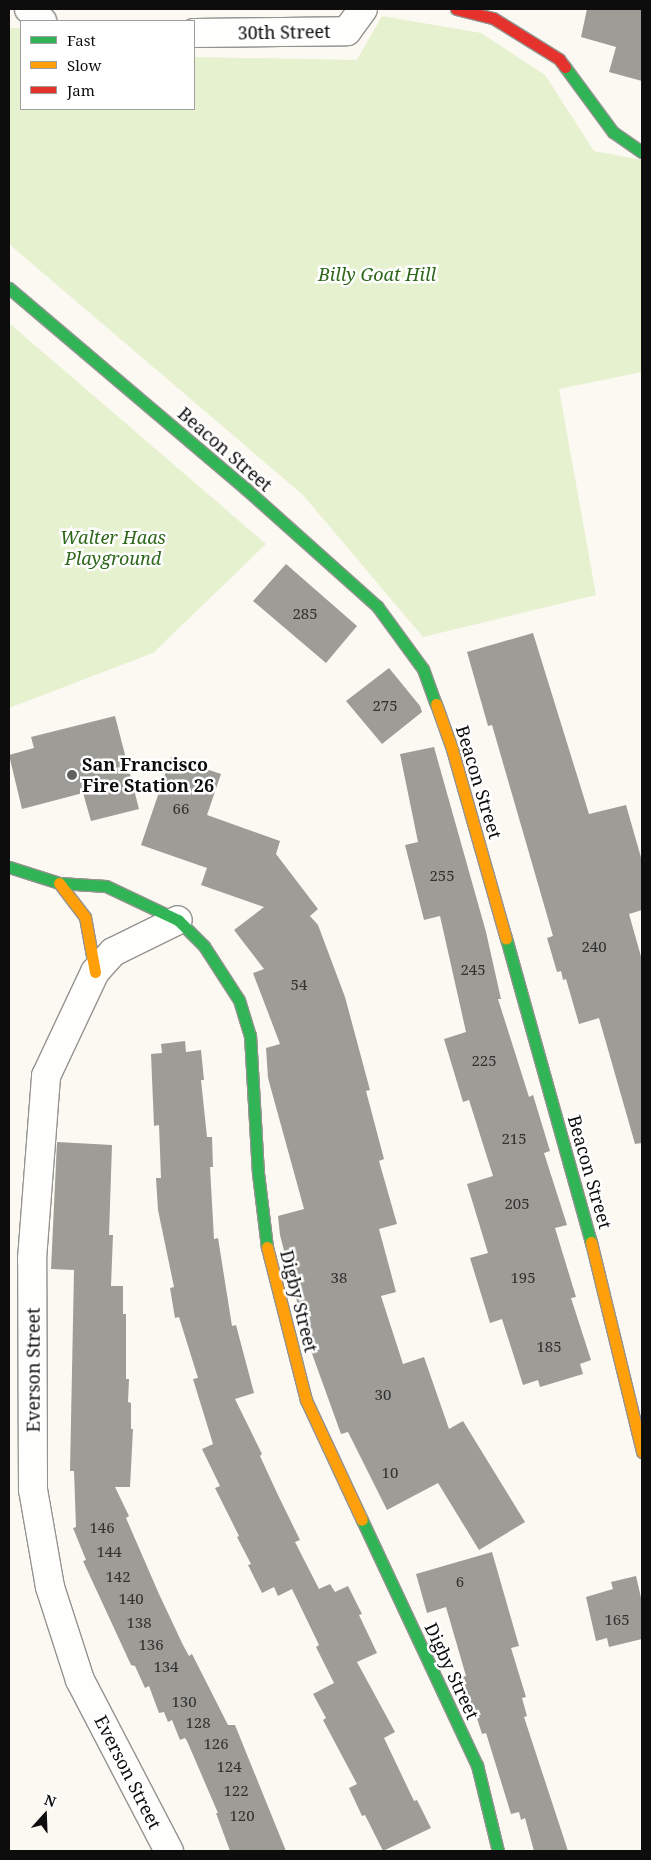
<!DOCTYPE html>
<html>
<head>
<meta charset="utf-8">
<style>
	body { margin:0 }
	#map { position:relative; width:651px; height:1860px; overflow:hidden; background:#fbf9f1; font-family:"Noto Serif",serif }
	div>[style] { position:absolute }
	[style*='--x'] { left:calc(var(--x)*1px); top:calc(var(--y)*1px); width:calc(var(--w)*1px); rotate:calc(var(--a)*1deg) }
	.green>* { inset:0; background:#e6f1d0 }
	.building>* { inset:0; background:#9e9c97 }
	.roads { filter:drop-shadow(1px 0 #949390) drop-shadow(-1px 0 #949390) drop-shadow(0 1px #949390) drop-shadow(0 -1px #949390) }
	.street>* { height:28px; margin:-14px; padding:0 14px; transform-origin:14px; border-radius:14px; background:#fefefd }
	.fast>* { height:11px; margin:-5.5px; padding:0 5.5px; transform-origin:5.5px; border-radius:5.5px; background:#30b455 }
	.slow>* { height:11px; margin:-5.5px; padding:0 5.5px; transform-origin:5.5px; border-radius:5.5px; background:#ff9f0a }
	.jam>* { height:11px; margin:-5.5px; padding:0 5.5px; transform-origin:5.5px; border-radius:5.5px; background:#e5322d }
	.dots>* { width:14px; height:14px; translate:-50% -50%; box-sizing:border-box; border:2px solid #fff; border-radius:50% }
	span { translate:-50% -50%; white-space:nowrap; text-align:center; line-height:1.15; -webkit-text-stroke:5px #fff; paint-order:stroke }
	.number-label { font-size:15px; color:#313130 }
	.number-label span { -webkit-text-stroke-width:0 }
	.street-label { font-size:18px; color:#0d0d0d }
	.park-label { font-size:18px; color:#2e681a; font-style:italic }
	.poi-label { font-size:18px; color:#0d0d0d; font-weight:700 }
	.left { translate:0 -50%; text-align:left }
	.frame { position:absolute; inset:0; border:10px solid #0d0d0d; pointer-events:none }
	.legend { position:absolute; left:20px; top:20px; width:175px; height:90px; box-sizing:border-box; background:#fff; border:1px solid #9e9e9e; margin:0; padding:6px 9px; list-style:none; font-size:15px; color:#0d0d0d }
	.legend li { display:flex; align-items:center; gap:10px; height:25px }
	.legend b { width:25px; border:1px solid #9e9e9e }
	.north { position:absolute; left:20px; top:1790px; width:50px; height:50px; -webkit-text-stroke:4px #fff; paint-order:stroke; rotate:20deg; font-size:14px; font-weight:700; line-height:20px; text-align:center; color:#0d0d0d }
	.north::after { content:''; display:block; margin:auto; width:18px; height:22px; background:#0d0d0d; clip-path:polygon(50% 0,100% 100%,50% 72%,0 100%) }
</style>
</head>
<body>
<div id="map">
	<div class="green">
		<i style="clip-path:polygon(382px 16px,481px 33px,545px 75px,594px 151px,642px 160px,642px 372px,559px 389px,596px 595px,423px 637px,303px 495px,9px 244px,9px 28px,21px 28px,21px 109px,194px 109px,194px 57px,357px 60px)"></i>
		<i style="clip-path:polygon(9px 323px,266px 544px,153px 653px,9px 708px)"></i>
	</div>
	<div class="building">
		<i style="clip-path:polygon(587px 9px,642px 9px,642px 81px,609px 72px,616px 47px,581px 37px)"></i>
		<i style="clip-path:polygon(286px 564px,357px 626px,326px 663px,253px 601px)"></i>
		<i style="clip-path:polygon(533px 633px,589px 814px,626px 805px,642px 861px,642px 910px,629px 914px,642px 960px,642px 1143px,635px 1144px,599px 1018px,579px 1024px,566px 979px,563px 980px,561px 971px,557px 972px,547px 938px,553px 936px,492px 725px,488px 726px,467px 652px)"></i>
		<i style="clip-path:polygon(389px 668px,420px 706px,422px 712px,382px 744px,346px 701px)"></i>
		<i style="clip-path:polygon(115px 716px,139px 809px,91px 821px,83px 793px,22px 809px,9px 755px,34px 748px,31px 737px)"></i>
		<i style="clip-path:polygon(434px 747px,486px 932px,501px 999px,498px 999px,529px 1097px,533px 1095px,550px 1151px,544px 1153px,567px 1225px,555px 1228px,576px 1297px,571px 1298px,591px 1360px,580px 1364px,583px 1374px,540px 1387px,538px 1380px,523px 1385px,502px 1319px,490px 1323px,470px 1258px,488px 1253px,467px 1184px,493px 1176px,469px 1100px,463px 1102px,444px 1039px,466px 1032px,440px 916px,424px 920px,405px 845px,418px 842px,400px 754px)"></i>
		<i style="clip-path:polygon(171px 757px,221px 774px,207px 815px,280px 841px,276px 854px,318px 909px,310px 916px,318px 925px,345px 997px,370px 1090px,366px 1091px,384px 1159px,379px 1161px,397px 1224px,379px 1229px,396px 1292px,381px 1296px,403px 1364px,424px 1357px,449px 1429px,463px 1421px,525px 1522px,479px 1550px,438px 1483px,387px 1510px,348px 1432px,341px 1434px,306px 1337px,280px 1235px,278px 1216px,304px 1209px,268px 1078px,266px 1048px,280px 1044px,253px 973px,264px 969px,234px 930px,264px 907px,201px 885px,207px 868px,141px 845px)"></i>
		<i style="clip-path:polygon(185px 1041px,186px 1052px,201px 1050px,204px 1080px,201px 1080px,207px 1137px,212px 1137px,213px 1167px,210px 1167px,214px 1239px,218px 1238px,232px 1326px,236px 1325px,254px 1393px,235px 1399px,262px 1454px,260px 1456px,277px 1493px,300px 1540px,295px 1542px,319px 1589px,330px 1584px,335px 1592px,348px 1586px,362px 1614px,359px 1615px,377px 1653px,357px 1662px,395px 1732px,384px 1738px,414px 1801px,417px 1800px,431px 1828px,383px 1851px,365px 1815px,362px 1816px,349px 1788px,357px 1784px,323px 1720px,326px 1718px,313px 1694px,334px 1683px,316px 1647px,319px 1645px,292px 1589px,278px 1596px,274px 1587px,262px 1593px,248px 1565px,251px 1564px,237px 1537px,239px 1536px,215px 1488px,220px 1486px,202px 1449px,213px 1444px,193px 1379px,198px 1378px,179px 1317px,175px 1318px,170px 1288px,174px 1287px,158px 1210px,156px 1178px,161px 1178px,159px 1125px,154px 1126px,151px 1054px,162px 1053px,161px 1044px)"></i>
		<i style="clip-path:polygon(57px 1142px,112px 1145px,109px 1235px,113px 1235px,111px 1286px,123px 1286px,123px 1314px,126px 1314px,126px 1379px,129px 1379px,128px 1402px,131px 1403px,131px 1429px,133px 1429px,130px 1487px,115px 1487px,129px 1516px,126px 1518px,159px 1594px,183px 1645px,189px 1656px,192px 1654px,228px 1725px,235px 1725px,286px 1851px,230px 1851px,216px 1813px,218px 1813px,187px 1741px,185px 1738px,180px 1740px,172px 1720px,168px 1722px,164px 1712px,159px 1713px,149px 1686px,145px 1688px,135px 1666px,131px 1665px,83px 1561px,86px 1560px,73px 1528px,76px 1527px,74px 1471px,70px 1471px,74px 1270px,51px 1269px)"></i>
		<i style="clip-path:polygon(492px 1552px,519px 1646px,511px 1648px,526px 1697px,522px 1698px,527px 1716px,524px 1717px,568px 1851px,534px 1851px,525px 1818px,521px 1820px,519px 1812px,511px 1814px,486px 1733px,482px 1734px,475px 1712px,473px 1713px,462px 1677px,466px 1676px,446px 1607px,427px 1613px,416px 1574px)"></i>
		<i style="clip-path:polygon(636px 1576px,642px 1602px,642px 1639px,609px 1647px,607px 1638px,596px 1641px,586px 1597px,613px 1589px,611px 1582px)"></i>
	</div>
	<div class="roads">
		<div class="street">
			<i style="--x:29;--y:9;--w:18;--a:43"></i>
			<i style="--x:194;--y:33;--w:153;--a:-0.7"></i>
			<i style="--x:347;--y:31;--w:27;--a:-54"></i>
			<i style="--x:169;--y:1851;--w:193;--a:-117.5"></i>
			<i style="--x:80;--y:1680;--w:98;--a:-107.9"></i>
			<i style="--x:50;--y:1587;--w:98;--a:-99.9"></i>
			<i style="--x:33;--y:1490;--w:231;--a:-90.2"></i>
			<i style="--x:32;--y:1259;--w:184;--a:-85.6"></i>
			<i style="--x:46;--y:1076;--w:115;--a:-64.8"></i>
			<i style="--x:95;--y:972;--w:27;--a:-48"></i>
			<i style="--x:113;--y:952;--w:72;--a:-26.2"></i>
		</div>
		<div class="fast">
			<i style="--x:565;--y:67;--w:81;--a:53.6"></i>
			<i style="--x:613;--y:132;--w:35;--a:35"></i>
			<i style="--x:9;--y:288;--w:311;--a:40.3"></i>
			<i style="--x:246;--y:489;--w:176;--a:41.8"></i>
			<i style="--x:377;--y:606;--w:78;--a:53.9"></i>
			<i style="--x:423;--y:669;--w:37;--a:70"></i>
			<i style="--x:9;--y:867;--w:52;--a:17.7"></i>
			<i style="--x:59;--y:883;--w:47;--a:3.7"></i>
			<i style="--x:106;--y:886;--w:80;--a:25.3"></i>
			<i style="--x:178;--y:920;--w:37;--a:45"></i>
			<i style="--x:204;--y:946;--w:64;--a:57.1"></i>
			<i style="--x:239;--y:1000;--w:37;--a:73"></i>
			<i style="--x:250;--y:1035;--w:138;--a:86.7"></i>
			<i style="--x:258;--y:1173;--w:75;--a:83.1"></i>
			<i style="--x:506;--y:938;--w:316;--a:74.4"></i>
			<i style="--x:362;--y:1520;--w:271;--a:64.9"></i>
			<i style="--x:477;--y:1765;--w:89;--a:76.3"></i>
		</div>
		<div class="slow">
			<i style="--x:436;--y:704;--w:48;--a:70.4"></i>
			<i style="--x:452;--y:749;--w:197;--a:74.1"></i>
			<i style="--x:59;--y:883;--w:43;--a:52.6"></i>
			<i style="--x:85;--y:917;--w:56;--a:79.7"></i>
			<i style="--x:591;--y:1242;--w:216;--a:76.3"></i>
			<i style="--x:267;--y:1247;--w:158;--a:75.7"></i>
			<i style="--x:306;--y:1400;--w:132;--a:65"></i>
		</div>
		<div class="jam">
			<i style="--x:456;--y:9;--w:38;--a:14"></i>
			<i style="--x:493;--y:18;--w:78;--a:31.8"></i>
			<i style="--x:559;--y:59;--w:10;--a:53"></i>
		</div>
	</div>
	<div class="dots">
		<i style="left:72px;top:775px;background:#60605d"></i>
	</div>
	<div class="number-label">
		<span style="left:305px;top:614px">285</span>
		<span style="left:385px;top:706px">275</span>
		<span style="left:181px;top:809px">66</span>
		<span style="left:442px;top:876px">255</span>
		<span style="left:594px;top:947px">240</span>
		<span style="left:473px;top:970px">245</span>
		<span style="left:299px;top:985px">54</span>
		<span style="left:484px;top:1061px">225</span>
		<span style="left:514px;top:1139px">215</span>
		<span style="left:517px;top:1204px">205</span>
		<span style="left:339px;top:1278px">38</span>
		<span style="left:523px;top:1278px">195</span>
		<span style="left:549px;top:1347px">185</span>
		<span style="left:383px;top:1395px">30</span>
		<span style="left:390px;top:1473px">10</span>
		<span style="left:102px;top:1528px">146</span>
		<span style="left:109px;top:1552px">144</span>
		<span style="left:118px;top:1577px">142</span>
		<span style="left:460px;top:1582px">6</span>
		<span style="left:131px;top:1599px">140</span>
		<span style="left:617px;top:1620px">165</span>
		<span style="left:139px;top:1623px">138</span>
		<span style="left:151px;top:1645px">136</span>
		<span style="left:166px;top:1667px">134</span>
		<span style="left:184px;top:1702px">130</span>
		<span style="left:198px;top:1723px">128</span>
		<span style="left:216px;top:1744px">126</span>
		<span style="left:229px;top:1767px">124</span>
		<span style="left:236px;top:1791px">122</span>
		<span style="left:242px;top:1816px">120</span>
	</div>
	<div class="street-label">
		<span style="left:284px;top:32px;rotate:-1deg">30th Street</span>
		<span style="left:225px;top:449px;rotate:41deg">Beacon Street</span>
		<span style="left:479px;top:782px;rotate:73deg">Beacon Street</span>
		<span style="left:590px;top:1172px;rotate:74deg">Beacon Street</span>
		<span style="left:299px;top:1301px;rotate:76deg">Digby Street</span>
		<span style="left:33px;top:1370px;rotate:-90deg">Everson Street</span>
		<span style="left:452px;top:1671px;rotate:65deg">Digby Street</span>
		<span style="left:128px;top:1772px;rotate:63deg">Everson Street</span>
	</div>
	<div class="park-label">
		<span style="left:377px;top:274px">Billy Goat Hill</span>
		<span style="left:113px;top:548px">Walter Haas<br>Playground</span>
	</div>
	<div class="poi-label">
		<span class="left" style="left:82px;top:775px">San Francisco<br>Fire Station 26</span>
	</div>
	<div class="frame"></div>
	<ul class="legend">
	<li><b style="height:6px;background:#30b455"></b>Fast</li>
	<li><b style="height:6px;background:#ff9f0a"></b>Slow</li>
	<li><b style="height:6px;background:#e5322d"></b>Jam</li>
	</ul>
	<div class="north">N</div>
</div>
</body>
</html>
